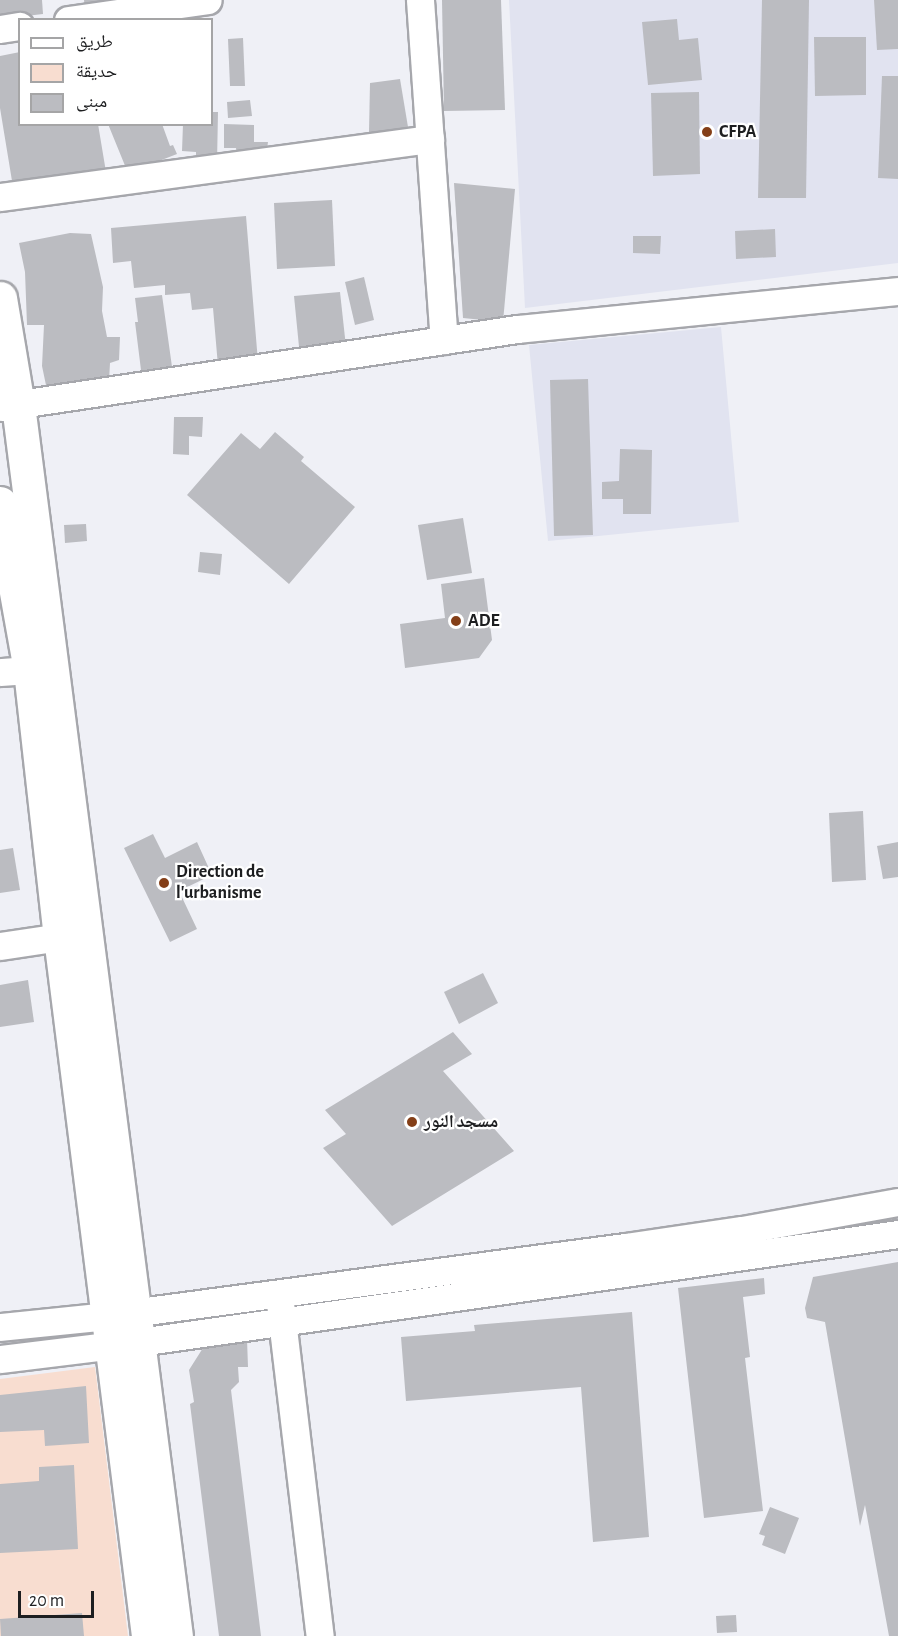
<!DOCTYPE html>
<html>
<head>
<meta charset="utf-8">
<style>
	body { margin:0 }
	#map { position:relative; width:898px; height:1636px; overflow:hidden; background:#eff0f6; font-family:"Alegreya Sans","Noto Naskh Arabic",sans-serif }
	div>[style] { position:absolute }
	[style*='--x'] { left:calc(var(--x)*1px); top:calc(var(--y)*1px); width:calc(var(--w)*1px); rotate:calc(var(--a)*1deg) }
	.built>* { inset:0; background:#e1e3f0 }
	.green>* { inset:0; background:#f8ddd0 }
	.building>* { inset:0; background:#bbbcc1 }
	.roads { filter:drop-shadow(2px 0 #a6a7ac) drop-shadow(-2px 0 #a6a7ac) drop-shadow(0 2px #a6a7ac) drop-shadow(0 -2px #a6a7ac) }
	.minor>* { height:27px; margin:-13.5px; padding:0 13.5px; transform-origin:13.5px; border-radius:13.5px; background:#fff }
	.tertiary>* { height:33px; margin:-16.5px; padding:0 16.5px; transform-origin:16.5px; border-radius:16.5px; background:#fff }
	.dots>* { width:16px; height:16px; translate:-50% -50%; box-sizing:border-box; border:3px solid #fff; border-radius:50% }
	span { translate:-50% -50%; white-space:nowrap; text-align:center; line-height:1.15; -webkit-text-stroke:4.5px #fff; paint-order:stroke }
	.poi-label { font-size:18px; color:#1d1e20; font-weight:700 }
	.left { translate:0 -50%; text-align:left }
	.legend { position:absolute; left:18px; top:18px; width:195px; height:108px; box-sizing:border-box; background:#fff; border:2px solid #a5a5a6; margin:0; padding:8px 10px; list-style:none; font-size:18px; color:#1d1e20 }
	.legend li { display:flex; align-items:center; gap:12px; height:30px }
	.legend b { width:30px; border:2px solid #a5a5a6 }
	.scale { position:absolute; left:18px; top:1591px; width:76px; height:27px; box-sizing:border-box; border:3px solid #1d1e20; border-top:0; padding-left:8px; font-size:18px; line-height:21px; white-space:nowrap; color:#1d1e20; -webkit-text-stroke:4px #fff; paint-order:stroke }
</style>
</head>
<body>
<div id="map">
	<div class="built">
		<i style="clip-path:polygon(509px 0,898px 0,898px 263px,525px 308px)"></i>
		<i style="clip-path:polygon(721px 327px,739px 522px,548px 541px,529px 345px)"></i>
	</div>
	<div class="green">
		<i style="clip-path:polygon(95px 1367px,128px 1636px,0 1636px,0 1379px)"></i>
	</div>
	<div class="building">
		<i style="clip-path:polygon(0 0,42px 0,43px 14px,0 19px)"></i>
		<i style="clip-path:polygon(84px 0,122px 0,85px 10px)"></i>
		<i style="clip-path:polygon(442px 0,501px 0,505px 110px,444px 111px)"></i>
		<i style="clip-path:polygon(762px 0,809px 0,806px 198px,758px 198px)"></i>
		<i style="clip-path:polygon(874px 0,898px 0,898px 49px,877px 50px)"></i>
		<i style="clip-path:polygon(677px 19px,679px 40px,698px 38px,702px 80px,648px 85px,642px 22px)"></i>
		<i style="clip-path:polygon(814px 37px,866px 37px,866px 95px,815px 96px)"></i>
		<i style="clip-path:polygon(243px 38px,245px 86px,230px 86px,228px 39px)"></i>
		<i style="clip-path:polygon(20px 52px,20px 124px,98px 124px,106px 172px,13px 187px,0 108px,0 56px)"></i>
		<i style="clip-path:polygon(882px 76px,898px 76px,898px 179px,878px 178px)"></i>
		<i style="clip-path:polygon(400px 79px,409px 133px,369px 132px,370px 83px)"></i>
		<i style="clip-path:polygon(699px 92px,700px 174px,653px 176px,651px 93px)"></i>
		<i style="clip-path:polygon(250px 100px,252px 116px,228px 118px,227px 102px)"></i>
		<i style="clip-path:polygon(212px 112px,218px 112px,217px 163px,196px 163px,196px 152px,182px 151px,183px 124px,212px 124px)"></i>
		<i style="clip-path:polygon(108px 124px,162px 124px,170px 146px,173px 145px,177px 154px,128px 173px)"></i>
		<i style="clip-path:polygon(224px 124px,254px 125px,254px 142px,268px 142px,266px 156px,237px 158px,236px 148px,224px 148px)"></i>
		<i style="clip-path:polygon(454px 183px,515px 189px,503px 322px,463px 318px)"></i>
		<i style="clip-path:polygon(332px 200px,335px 266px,277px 269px,274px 203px)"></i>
		<i style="clip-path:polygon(246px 216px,258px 362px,218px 366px,213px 308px,192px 310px,190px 293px,165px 295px,165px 285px,134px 288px,131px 261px,113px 263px,111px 228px)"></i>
		<i style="clip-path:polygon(775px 229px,776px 257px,736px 259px,735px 231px)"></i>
		<i style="clip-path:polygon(70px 233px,91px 234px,103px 287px,102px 311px,107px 337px,120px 337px,119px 360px,110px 363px,109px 381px,47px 390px,42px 366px,44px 325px,27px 325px,25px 272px,19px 243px)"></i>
		<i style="clip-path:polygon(633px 236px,661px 236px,660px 254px,633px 253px)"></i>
		<i style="clip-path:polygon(364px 277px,374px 320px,355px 325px,345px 282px)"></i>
		<i style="clip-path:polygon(340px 292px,346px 347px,300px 357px,294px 296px)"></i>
		<i style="clip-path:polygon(162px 295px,173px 374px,142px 378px,135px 322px,138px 322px,135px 298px)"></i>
		<i style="clip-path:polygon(588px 379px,593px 535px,554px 536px,550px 380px)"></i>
		<i style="clip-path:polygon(174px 417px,203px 417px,202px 437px,189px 436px,189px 455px,173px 454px)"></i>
		<i style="clip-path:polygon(275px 432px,304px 457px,301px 461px,355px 507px,289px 584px,187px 495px,241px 433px,260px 449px)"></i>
		<i style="clip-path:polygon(620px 449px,652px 450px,651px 514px,623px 514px,623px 499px,602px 499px,602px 482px,619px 481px)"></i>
		<i style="clip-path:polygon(463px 518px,472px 573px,427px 580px,418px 525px)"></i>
		<i style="clip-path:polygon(86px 524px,87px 541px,65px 543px,64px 525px)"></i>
		<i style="clip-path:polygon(200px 552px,222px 554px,220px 575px,198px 572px)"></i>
		<i style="clip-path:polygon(484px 578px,492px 640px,479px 658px,405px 668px,400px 624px,445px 618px,441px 584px)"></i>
		<i style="clip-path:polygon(863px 811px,866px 880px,832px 882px,829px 813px)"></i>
		<i style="clip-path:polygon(153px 834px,165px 858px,197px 842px,212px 875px,179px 891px,197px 929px,170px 942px,124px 848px)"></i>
		<i style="clip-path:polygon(898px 842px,898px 877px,883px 879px,877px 846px)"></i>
		<i style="clip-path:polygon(13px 848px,20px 890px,0 893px,0 850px)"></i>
		<i style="clip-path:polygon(483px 973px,498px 1003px,459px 1024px,444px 992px)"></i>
		<i style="clip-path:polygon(28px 980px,34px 1022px,0 1027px,0 985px)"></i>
		<i style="clip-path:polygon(453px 1032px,472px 1054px,443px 1071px,514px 1151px,392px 1226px,323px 1148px,346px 1134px,325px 1110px)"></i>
		<i style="clip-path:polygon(898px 1262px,898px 1636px,889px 1636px,865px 1505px,860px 1526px,825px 1322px,807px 1318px,805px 1308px,813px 1277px)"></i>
		<i style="clip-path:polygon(764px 1278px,765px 1294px,743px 1297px,750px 1357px,745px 1358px,763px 1511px,704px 1518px,678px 1288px)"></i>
		<i style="clip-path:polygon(632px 1312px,649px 1537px,593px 1542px,581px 1387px,406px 1401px,401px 1337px,475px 1331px,474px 1325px)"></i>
		<i style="clip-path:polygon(247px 1339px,248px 1367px,238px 1367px,239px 1382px,231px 1390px,261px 1636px,219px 1636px,190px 1404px,194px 1402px,189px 1370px,208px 1340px)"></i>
		<i style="clip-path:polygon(86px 1386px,89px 1443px,45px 1446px,44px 1430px,0 1432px,0 1395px)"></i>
		<i style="clip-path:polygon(74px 1465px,78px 1549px,0 1553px,0 1484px,39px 1481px,39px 1467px)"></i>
		<i style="clip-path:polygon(770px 1507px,799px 1518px,785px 1554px,762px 1545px,765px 1536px,759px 1534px)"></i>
		<i style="clip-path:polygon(82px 1613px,84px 1636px,1px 1636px,0 1619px)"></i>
		<i style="clip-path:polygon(736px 1615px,737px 1632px,717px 1633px,716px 1616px)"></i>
	</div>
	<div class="roads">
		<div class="minor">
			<i style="--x:420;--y:0;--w:341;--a:86"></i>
			<i style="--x:68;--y:20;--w:141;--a:-8.1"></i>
			<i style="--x:0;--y:29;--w:20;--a:-9"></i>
			<i style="--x:0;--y:197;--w:434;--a:-7.7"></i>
			<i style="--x:0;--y:407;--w:523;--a:-8.58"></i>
			<i style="--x:517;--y:329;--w:383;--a:-5.7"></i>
			<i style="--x:0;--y:672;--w:30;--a:-4"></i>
			<i style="--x:0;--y:946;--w:61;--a:-8.5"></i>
			<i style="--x:280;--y:1303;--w:335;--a:83.2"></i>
			<i style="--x:0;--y:1327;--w:110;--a:-5.8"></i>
			<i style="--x:109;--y:1316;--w:521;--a:-7.62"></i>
			<i style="--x:625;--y:1247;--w:118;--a:-8.3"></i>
			<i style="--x:742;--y:1230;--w:158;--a:-10.2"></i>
			<i style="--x:0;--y:1359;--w:140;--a:-7"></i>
			<i style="--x:139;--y:1342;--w:767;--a:-8.1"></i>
		</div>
		<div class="tertiary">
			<i style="--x:0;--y:298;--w:109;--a:80.5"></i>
			<i style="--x:18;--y:405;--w:1241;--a:82.69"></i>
			<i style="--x:0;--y:503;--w:170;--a:79.8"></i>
			<i style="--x:30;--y:670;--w:269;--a:83.6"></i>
			<i style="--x:60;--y:937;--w:705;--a:82.82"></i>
		</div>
	</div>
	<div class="dots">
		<i style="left:707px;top:132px;background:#843f18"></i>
		<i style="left:456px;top:621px;background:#843f18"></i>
		<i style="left:164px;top:883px;background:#843f18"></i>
		<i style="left:412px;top:1122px;background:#843f18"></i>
	</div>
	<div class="poi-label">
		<span class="left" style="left:719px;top:132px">CFPA</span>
		<span class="left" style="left:468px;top:621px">ADE</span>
		<span class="left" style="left:176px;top:883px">Direction de<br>l'urbanisme</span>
		<span class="left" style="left:424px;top:1122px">مسجد النور</span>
	</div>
	<ul class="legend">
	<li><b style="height:8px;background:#fff"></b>طريق</li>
	<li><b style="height:16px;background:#f8ddd0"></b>حديقة</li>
	<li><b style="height:16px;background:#bbbcc1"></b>مبنى</li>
	</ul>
	<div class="scale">20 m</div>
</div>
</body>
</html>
